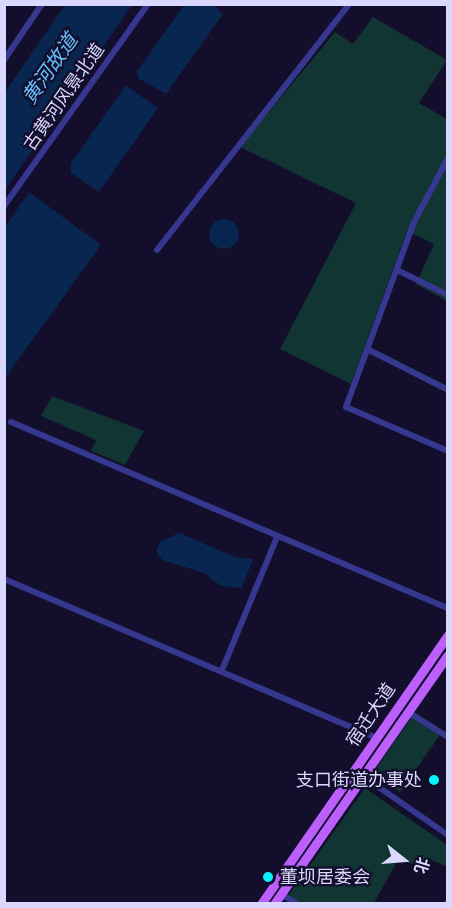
<!DOCTYPE html>
<html>
<head>
<meta charset="utf-8">
<style>
	body { margin:0 }
	#map { position:relative; width:452px; height:908px; overflow:hidden; background:#120e2b; font-family:Raleway,"Noto Sans SC",sans-serif }
	div>[style] { position:absolute }
	[style*='--x'] { left:calc(var(--x)*1px); top:calc(var(--y)*1px); width:calc(var(--w)*1px); rotate:calc(var(--a)*1deg) }
	.green>* { inset:0; background:#113532 }
	.water>* { inset:0; background:#082650 }
	.round { border-radius:50% }
	.street>* { height:6px; margin:-3px; padding:0 3px; transform-origin:3px; border-radius:3px; background:#36378e }
	.primary>* { height:9px; margin:-4.5px; padding:0 4.5px; transform-origin:4.5px; border-radius:4.5px; background:#bb5fff }
	.dots>* { width:16px; height:16px; translate:-50% -50%; box-sizing:border-box; border:3px solid #120e2b; border-radius:50% }
	span { translate:-50% -50%; white-space:nowrap; text-align:center; line-height:1.15; -webkit-text-stroke:4.5px #120e2b; paint-order:stroke }
	.street-label { font-size:18px; color:#dbd8ff }
	.poi-label { font-size:18px; color:#dbd8ff }
	.right { translate:-100% -50%; text-align:right }
	.left { translate:0 -50%; text-align:left }
	.water-label { font-size:20px; color:#66c0ff; font-style:italic }
	.frame { position:absolute; inset:0; border:6px solid #dbd8ff; pointer-events:none }
	.north { position:absolute; left:374px; top:830px; width:60px; height:60px; -webkit-text-stroke:4px #120e2b; paint-order:stroke; rotate:107deg; font-size:16px; font-weight:700; line-height:24px; text-align:center; color:#dbd8ff }
	.north::after { content:''; display:block; margin:auto; width:21px; height:27px; background:#dbd8ff; clip-path:polygon(50% 0,100% 100%,50% 72%,0 100%) }
</style>
</head>
<body>
<div id="map">
	<div class="green">
		<i style="clip-path:polygon(373px 17px,447px 60px,419px 103px,447px 119px,447px 301px,416px 284px,434px 244px,407px 231px,351px 384px,280px 349px,356px 203px,240px 147px,335px 32px,353px 44px)"></i>
		<i style="clip-path:polygon(52px 396px,144px 431px,125px 465px,91px 451px,96px 440px,41px 416px)"></i>
		<i style="clip-path:polygon(412px 717px,440px 735px,400px 792px,372px 774px)"></i>
		<i style="clip-path:polygon(365px 788px,447px 845px,447px 867px,427px 858px,422px 868px,399px 858px,374px 903px,302px 903px,288px 896px)"></i>
	</div>
	<div class="water">
		<i style="clip-path:polygon(65px 5px,132px 5px,5px 190px,5px 92px)"></i>
		<i style="clip-path:polygon(184px 5px,214px 5px,223px 14px,166px 94px,138px 78px,137px 71px)"></i>
		<i style="clip-path:polygon(126px 85px,158px 108px,99px 192px,71px 173px,71px 163px)"></i>
		<i style="clip-path:polygon(29px 192px,101px 245px,5px 378px,5px 227px)"></i>
		<i class="round" style="left:209px;top:219px;width:30px;height:30px"></i>
		<i style="clip-path:polygon(179px 533px,235px 557px,253px 559px,242px 588px,221px 586px,204px 573px,162px 560px,156px 552px,160px 542px)"></i>
	</div>
	<div class="street">
		<i style="--x:4;--y:60;--w:68;--a:-55.8"></i>
		<i style="--x:448;--y:158;--w:72;--a:118"></i>
		<i style="--x:414;--y:222;--w:197;--a:110.2"></i>
		<i style="--x:346;--y:407;--w:111;--a:23.3"></i>
		<i style="--x:4;--y:206;--w:248;--a:-54.5"></i>
		<i style="--x:157;--y:250;--w:312;--a:-52"></i>
		<i style="--x:397;--y:270;--w:57;--a:26.1"></i>
		<i style="--x:367;--y:349;--w:91;--a:26.8"></i>
		<i style="--x:11;--y:422;--w:475;--a:23.1"></i>
		<i style="--x:4;--y:579;--w:405;--a:23.1"></i>
		<i style="--x:222;--y:670;--w:144;--a:-67.5"></i>
		<i style="--x:408;--y:712;--w:47;--a:32"></i>
		<i style="--x:354;--y:770;--w:114;--a:34.7"></i>
		<i style="--x:281;--y:894;--w:19;--a:32"></i>
		<i style="--x:447;--y:904;--w:2;--a:-63"></i>
	</div>
	<div class="primary">
		<i style="--x:261;--y:904;--w:328;--a:-55.2"></i>
		<i style="--x:274;--y:904;--w:304;--a:-55.1"></i>
	</div>
	<div class="dots">
		<i style="left:434px;top:780px;background:#04f3ff"></i>
		<i style="left:268px;top:877px;background:#04f3ff"></i>
	</div>
	<div class="street-label">
		<span style="left:64px;top:97px;rotate:-55deg">古黄河风景北道</span>
		<span style="left:371px;top:715px;rotate:-56deg">宿迁大道</span>
	</div>
	<div class="poi-label">
		<span class="right" style="left:422px;top:780px">支口街道办事处</span>
		<span class="left" style="left:280px;top:877px">董坝居委会</span>
	</div>
	<div class="water-label">
		<span style="left:50px;top:69px;rotate:-55deg">黄河故道</span>
	</div>
	<div class="frame"></div>
	<div class="north">北</div>
</div>
</body>
</html>
